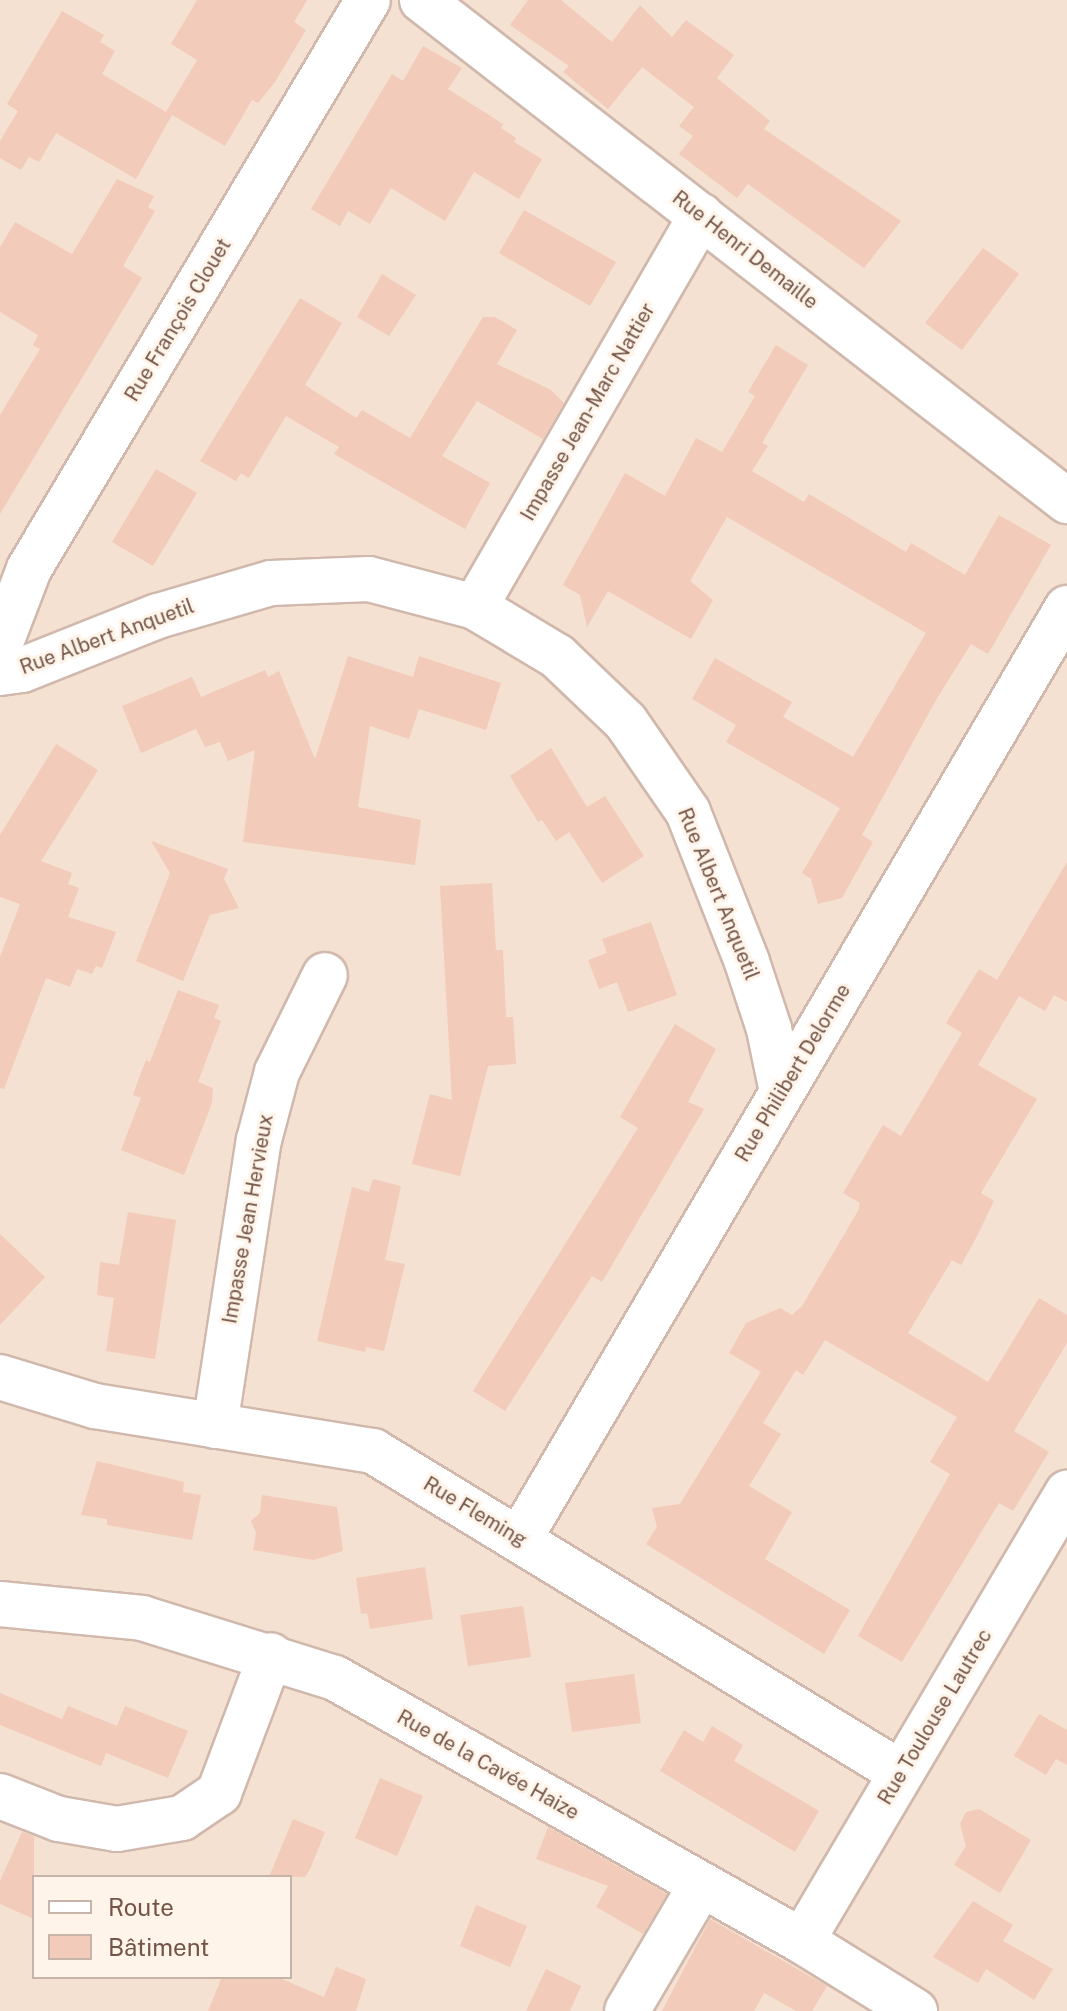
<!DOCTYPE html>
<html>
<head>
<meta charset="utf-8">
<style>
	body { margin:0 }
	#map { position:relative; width:1067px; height:2011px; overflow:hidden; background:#fcf0e2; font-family:"Public Sans",sans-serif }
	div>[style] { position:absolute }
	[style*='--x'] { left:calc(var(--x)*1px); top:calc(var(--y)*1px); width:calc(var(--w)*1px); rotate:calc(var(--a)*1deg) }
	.residential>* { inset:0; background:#f4e1d1 }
	.building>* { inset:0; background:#f2cbba }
	.roads { filter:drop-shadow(2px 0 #d0b8ac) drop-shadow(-2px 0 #d0b8ac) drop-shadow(0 2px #d0b8ac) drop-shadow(0 -2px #d0b8ac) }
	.minor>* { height:44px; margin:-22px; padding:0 22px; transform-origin:22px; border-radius:22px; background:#fff }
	span { translate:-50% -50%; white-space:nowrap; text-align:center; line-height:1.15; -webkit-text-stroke:6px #fff4e9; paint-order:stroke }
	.street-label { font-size:20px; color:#745448 }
	.legend { position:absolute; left:32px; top:1875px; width:260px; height:104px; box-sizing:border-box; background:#fff4e9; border:2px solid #c7b4a9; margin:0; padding:10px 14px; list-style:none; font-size:24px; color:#745448 }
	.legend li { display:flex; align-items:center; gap:16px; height:40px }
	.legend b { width:40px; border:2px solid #c7b4a9 }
</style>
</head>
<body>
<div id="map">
	<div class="residential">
		<i style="clip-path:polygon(evenodd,0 0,1067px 0,1067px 2011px,0 2011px,0 0,34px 1877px,290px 1877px,290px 1977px,34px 1977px,34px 1877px)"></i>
	</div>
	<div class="building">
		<i style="clip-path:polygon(197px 0,307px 0,294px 22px,306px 30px,275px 82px,258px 103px,252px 100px,225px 146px,172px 115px,136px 179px,56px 133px,39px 162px,29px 157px,21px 170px,0 158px,0 141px,18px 111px,7px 104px,62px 11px,104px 35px,100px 42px,115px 51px,102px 74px,166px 112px,197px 60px,171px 44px)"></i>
		<i style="clip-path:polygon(528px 0,561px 0,612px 42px,640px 5px,672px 37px,686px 20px,734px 55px,717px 78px,770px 121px,764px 129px,901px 221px,864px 268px,748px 184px,737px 198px,679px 154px,693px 136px,679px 126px,694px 107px,642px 67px,608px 109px,563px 72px,569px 66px,510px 25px)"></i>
		<i style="clip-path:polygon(423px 46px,462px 68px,448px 89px,503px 124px,501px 128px,516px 138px,514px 142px,542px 159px,519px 199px,474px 172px,445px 221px,391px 188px,370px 224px,348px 211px,340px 226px,311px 209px,392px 74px,403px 81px)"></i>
		<i style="clip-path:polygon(117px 179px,154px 196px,148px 207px,155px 211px,123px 266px,142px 278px,0 514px,0 415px,40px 349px,33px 345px,38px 335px,0 312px,0 247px,15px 222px,72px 254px)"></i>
		<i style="clip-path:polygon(524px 210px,616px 262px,590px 306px,499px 253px)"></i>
		<i style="clip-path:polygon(983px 248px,1019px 274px,962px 350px,925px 323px)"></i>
		<i style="clip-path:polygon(382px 274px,416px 295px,389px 336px,357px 317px)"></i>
		<i style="clip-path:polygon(300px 298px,342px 323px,305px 385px,356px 418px,362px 410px,410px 438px,483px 317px,495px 317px,517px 330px,497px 364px,551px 390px,564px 403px,543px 439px,477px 401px,442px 456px,490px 483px,465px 529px,334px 454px,339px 447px,286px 416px,249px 478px,241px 473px,236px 481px,200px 461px)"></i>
		<i style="clip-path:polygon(776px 345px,808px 365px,762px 443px,768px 446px,752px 471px,804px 502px,809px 494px,906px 552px,911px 543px,965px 575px,999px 515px,1051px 545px,988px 654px,971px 644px,936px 700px,862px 835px,873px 842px,842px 898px,818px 904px,811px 879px,802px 873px,840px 808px,726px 742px,736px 725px,692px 699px,715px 658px,792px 702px,783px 717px,853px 757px,926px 633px,727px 517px,690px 581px,713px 600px,691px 639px,608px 591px,587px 627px,580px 595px,563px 585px,625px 473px,665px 496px,696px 438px,722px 452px,755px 396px,748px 392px)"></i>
		<i style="clip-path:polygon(156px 469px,197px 493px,153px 566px,112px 542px)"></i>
		<i style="clip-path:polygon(348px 656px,413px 677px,419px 656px,501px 683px,486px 730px,419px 709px,409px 739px,370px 726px,358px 807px,421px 820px,415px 865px,243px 842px,255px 750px,228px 761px,220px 742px,205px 747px,196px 729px,141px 753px,122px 706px,192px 677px,201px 697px,265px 670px,268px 677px,279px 671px,315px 759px)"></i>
		<i style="clip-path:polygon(56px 744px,98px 770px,41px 861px,72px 873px,68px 884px,79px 888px,68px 917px,116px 932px,102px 968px,96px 966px,92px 974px,77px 969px,70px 987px,46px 978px,4px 1089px,0 1088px,0 957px,20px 904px,0 897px,0 835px)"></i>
		<i style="clip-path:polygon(551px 748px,587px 807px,605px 796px,644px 856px,602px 883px,569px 832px,556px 841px,542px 820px,538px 822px,510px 776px)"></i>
		<i style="clip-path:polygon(151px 841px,228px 869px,224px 879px,239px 908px,210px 915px,183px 981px,136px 961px,170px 873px)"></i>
		<i style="clip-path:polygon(1067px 862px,1067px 1002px,1054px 995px,1045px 1011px,1019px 996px,978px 1065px,1037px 1099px,981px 1193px,994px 1201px,976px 1238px,961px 1265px,952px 1260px,908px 1333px,988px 1382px,1039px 1298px,1067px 1315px,1067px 1343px,1014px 1431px,1049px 1452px,1013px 1511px,999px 1503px,902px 1662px,858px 1636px,950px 1474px,930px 1462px,957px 1417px,825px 1340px,803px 1375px,796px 1370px,763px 1423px,781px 1434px,749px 1486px,792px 1512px,765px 1559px,850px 1610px,824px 1654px,646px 1544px,657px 1527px,652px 1508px,680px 1504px,761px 1372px,729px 1353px,746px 1323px,780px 1308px,792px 1315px,802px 1306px,858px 1211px,860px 1203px,843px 1193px,883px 1125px,901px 1136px,962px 1033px,946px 1023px,979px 969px,997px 980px)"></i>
		<i style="clip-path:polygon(492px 883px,496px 950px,503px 950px,506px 1017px,513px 1017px,516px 1064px,488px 1066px,460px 1176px,412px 1164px,430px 1094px,452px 1100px,440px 886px)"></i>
		<i style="clip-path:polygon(651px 922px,677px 995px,628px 1012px,617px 982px,599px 989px,588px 960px,607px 953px,602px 939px)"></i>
		<i style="clip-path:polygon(178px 990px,219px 1005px,214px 1018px,221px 1021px,198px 1082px,213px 1088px,212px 1103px,184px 1175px,121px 1150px,141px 1098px,133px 1095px,140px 1075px,146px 1060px,150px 1062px)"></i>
		<i style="clip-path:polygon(675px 1024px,716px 1049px,688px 1102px,704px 1109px,602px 1282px,592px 1276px,505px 1411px,473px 1391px,638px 1128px,620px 1117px)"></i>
		<i style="clip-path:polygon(373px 1179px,401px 1186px,385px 1260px,405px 1264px,384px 1351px,366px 1347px,365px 1352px,317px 1341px,352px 1187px,369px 1192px)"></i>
		<i style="clip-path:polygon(128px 1212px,176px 1220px,155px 1359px,106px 1351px,114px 1298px,97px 1295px,100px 1262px,119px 1265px)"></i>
		<i style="clip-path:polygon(0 1234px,45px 1277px,0 1325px)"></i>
		<i style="clip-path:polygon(97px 1461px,184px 1482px,183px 1492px,201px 1495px,192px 1540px,107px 1525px,107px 1519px,81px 1515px)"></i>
		<i style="clip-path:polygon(262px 1495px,337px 1507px,343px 1551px,314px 1560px,253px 1550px,256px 1533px,251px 1521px,260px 1513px)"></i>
		<i style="clip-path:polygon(425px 1567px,433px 1619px,370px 1629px,367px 1613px,361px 1614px,356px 1578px)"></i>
		<i style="clip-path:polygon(523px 1606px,531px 1657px,468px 1666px,460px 1615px)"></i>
		<i style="clip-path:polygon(634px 1674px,641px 1723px,572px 1732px,565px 1683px)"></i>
		<i style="clip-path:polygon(0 1693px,62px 1719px,68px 1706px,117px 1726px,125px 1706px,188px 1731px,168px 1778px,106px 1753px,101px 1766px,0 1725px)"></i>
		<i style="clip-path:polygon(1039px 1714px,1067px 1730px,1067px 1765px,1056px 1759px,1046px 1775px,1014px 1756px)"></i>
		<i style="clip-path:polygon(712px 1726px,743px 1745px,734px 1761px,819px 1811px,795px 1852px,660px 1771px,684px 1730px,703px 1742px)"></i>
		<i style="clip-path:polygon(380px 1778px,423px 1796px,397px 1856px,355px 1838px)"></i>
		<i style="clip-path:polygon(979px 1809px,1031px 1840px,1000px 1893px,954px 1865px,966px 1846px,960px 1824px,966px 1812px)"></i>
		<i style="clip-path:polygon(293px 1819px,325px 1832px,310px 1869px,305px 1877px,269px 1877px)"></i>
		<i style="clip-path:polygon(548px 1827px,667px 1894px,643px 1934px,596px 1907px,608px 1886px,536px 1859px)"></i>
		<i style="clip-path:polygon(22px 1832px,34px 1836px,34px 1919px,0 1904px,0 1881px)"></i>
		<i style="clip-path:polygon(973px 1901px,1013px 1925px,1003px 1941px,1053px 1969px,1034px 2000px,986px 1969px,978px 1983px,933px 1957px)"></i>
		<i style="clip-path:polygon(476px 1905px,527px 1926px,510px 1967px,460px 1946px)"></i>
		<i style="clip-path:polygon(710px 1919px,827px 1986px,812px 2011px,796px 2011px,764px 1993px,754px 2011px,662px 2011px)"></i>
		<i style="clip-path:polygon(336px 1967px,366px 1979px,356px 2011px,208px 2011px,222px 1977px,277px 1977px,324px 1997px)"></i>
		<i style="clip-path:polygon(546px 1969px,581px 1986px,570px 2011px,526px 2011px)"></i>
	</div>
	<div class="roads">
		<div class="minor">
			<i style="--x:422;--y:0;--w:817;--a:37.84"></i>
			<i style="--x:475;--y:607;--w:452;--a:-60"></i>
			<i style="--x:0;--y:645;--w:81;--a:-69.1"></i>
			<i style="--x:29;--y:569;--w:662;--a:-59.21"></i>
			<i style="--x:0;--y:673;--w:22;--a:-8"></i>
			<i style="--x:22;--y:670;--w:146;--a:-21.7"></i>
			<i style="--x:158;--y:616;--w:118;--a:-16.3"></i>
			<i style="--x:271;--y:583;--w:98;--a:-2.3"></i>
			<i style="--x:369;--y:579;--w:110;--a:14.8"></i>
			<i style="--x:475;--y:607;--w:96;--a:30.9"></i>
			<i style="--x:557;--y:656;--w:95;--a:43.7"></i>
			<i style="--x:626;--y:722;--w:109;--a:55.4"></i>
			<i style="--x:688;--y:812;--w:161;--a:68.5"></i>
			<i style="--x:747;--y:962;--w:71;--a:71.8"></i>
			<i style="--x:769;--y:1029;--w:64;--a:78.3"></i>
			<i style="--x:0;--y:1377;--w:99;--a:17"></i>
			<i style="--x:95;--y:1406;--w:282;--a:9.2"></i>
			<i style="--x:373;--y:1451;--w:618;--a:31.38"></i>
			<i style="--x:215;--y:1426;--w:289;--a:-81.3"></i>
			<i style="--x:259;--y:1140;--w:70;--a:-75.2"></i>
			<i style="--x:277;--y:1072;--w:108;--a:-63.7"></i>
			<i style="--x:520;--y:1538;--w:1079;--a:-59.54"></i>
			<i style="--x:0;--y:1604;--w:143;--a:5.6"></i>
			<i style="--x:142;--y:1618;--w:202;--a:17.3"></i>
			<i style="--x:335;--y:1678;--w:536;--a:29.39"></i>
			<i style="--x:802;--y:1941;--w:133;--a:31.8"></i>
			<i style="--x:0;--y:1796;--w:63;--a:21.3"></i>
			<i style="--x:59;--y:1819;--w:59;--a:9.8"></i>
			<i style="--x:117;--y:1829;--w:66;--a:-9.6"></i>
			<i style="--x:182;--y:1818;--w:45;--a:-34"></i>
			<i style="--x:219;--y:1793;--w:147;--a:-69.4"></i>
			<i style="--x:802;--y:1941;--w:521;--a:-59.39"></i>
			<i style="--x:627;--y:2011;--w:146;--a:-59.6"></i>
		</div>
	</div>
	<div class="street-label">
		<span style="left:745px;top:250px;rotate:38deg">Rue Henri Demaille</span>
		<span style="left:178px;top:320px;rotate:-59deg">Rue François Clouet</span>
		<span style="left:588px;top:412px;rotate:-60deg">Impasse Jean-Marc Nattier</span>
		<span style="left:107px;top:637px;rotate:-20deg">Rue Albert Anquetil</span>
		<span style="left:718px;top:894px;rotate:68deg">Rue Albert Anquetil</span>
		<span style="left:793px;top:1073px;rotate:-59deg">Rue Philibert Delorme</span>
		<span style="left:248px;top:1219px;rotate:-80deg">Impasse Jean Hervieux</span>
		<span style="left:475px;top:1512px;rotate:31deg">Rue Fleming</span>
		<span style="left:935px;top:1717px;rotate:-59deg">Rue Toulouse Lautrec</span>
		<span style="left:488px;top:1765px;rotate:29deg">Rue de la Cavée Haize</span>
	</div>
	<ul class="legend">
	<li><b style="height:10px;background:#fff"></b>Route</li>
	<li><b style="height:22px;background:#f2cbba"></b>Bâtiment</li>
	</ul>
</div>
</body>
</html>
